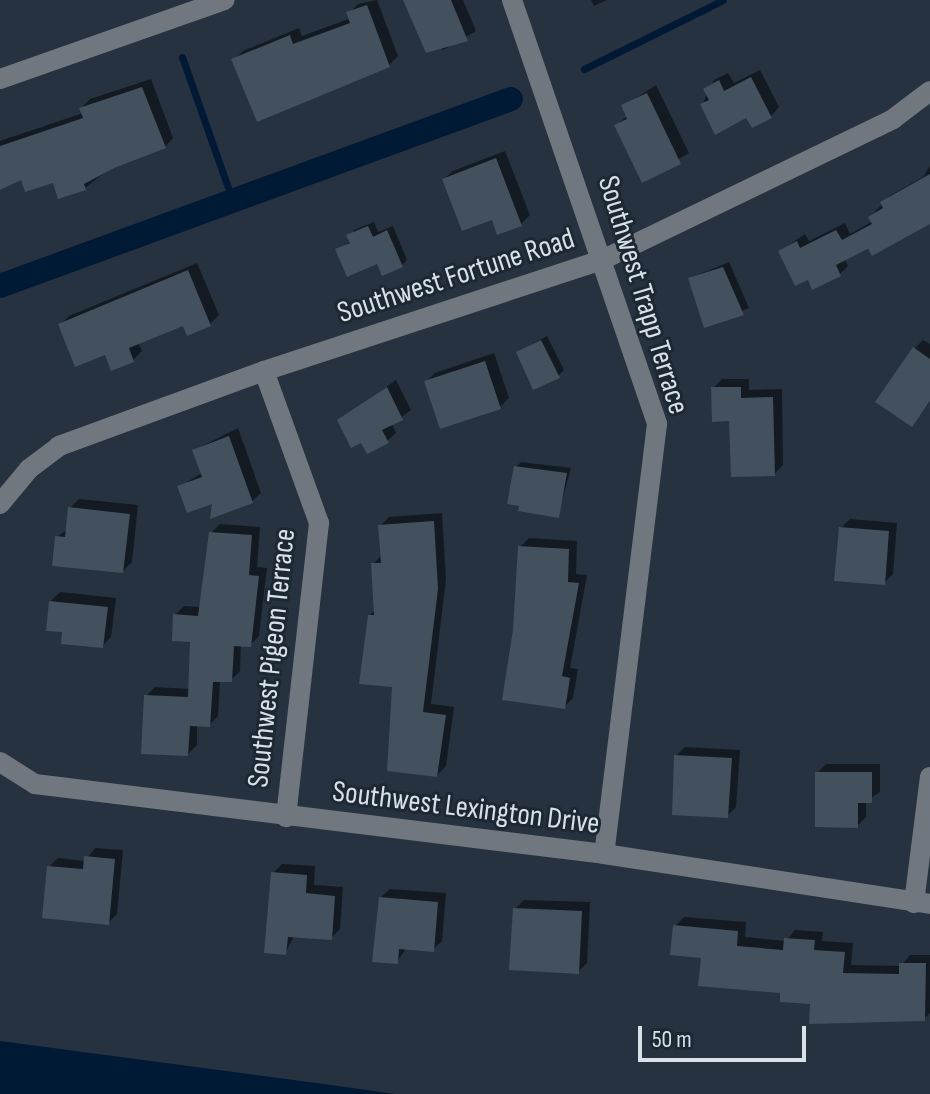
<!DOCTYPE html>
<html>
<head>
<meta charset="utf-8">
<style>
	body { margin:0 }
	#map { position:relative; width:930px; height:1094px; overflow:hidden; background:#26323f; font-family:"Sofia Sans Condensed",sans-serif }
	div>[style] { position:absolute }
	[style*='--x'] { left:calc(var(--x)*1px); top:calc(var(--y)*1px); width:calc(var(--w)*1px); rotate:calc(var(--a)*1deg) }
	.water>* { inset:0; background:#001934 }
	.shadow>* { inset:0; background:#0007 }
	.stream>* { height:7px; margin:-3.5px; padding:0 3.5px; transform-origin:3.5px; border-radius:3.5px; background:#001934 }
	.canal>* { height:24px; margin:-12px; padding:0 12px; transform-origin:12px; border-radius:12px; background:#001934 }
	.building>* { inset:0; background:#43505e }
	.minor>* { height:20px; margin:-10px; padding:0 10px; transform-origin:10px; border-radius:10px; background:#71777e }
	span { translate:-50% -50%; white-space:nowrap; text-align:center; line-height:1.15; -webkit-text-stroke:6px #1c2834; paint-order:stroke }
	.street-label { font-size:30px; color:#d8e0e8 }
	.scale { position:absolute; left:638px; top:1026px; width:168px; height:36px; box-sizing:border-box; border:4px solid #d8e0e8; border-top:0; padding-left:10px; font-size:24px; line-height:28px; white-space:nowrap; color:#d8e0e8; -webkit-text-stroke:6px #1c2834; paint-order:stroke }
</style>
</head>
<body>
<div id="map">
	<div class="water">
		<i style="clip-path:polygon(0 1041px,331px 1085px,395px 1094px,0 1094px)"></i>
	</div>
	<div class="shadow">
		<i style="clip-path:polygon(377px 0,398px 56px,389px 65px,234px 60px,243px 51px,299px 28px,302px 36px,351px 18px,349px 13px,358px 4px)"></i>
		<i style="clip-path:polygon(406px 0,463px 0,476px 31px,443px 50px)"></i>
		<i style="clip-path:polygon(591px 0,607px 0,594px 6px)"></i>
		<i style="clip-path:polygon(760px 70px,779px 107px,771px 116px,702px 105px,714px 80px,728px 73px,734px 83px)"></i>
		<i style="clip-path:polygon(151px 79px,173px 138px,165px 147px,113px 166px,85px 188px,22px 177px,0 188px,0 141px,83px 113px,81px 108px,90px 99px)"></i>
		<i style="clip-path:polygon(656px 85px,689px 153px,643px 180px,616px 126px,628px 115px,624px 106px)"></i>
		<i style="clip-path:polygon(505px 151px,530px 215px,521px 224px,493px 217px,444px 179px,453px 171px)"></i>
		<i style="clip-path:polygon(930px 166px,930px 221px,845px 260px,848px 266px,840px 274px,809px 277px,780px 251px,805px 234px,809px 241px,845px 223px,850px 234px,873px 221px,870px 217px,891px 195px,923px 177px)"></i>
		<i style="clip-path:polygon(374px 222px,378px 232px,393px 226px,407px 260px,401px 266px,338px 250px,351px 241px,354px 230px)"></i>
		<i style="clip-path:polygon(729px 262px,749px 308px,705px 326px,690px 278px)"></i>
		<i style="clip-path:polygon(197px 263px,219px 315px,210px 324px,184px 323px,138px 342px,142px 351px,133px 360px,106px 353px,60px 325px,69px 316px)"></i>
		<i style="clip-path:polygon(547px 336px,564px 370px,558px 376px,518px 352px)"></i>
		<i style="clip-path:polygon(923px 340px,930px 344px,930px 402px,912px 425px,914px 349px)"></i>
		<i style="clip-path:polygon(494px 353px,509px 398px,500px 407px,441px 427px,426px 382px,435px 373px)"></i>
		<i style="clip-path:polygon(722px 379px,749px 379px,749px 390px,782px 389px,783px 465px,774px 474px,713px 388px)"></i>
		<i style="clip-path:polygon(396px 380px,411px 410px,392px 424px,396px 433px,387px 441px,362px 441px,340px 421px)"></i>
		<i style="clip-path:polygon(238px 428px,261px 493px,252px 501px,214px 501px,179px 487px,202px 473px,194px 450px)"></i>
		<i style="clip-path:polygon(521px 462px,571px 468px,558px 516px,516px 467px)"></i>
		<i style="clip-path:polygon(79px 499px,138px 505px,132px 562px,123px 571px,57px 537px,68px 529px,70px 508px)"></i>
		<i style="clip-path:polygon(442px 513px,446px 579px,431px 704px,454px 707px,446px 766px,437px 775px,394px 685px,370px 615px,375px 610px,373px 564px,382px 555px,380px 526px,389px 517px)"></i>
		<i style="clip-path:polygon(850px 519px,897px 523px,893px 574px,884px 583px,841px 528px)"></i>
		<i style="clip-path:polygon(220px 524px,260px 527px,257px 567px,267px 568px,259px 636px,250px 645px,241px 644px,240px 671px,231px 680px,220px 680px,218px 716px,209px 725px,197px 724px,197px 745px,188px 754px,146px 696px,155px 687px,190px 689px,192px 640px,175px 615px,184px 606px,201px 607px,211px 533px)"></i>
		<i style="clip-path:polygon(529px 538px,577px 541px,576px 574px,587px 575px,570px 668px,578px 669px,573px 698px,564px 707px,515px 631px,520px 547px)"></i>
		<i style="clip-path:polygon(60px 592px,116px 598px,111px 637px,102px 646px,65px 630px,51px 601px)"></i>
		<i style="clip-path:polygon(685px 747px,740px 750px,736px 807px,727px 816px,676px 756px)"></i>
		<i style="clip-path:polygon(826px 764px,880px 764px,880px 792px,866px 801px,866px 817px,857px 826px,817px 773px)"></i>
		<i style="clip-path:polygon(95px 848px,123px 850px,117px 914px,108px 923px,49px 867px,58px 858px,85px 861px)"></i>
		<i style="clip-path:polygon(282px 864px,315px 866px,314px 885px,343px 887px,340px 929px,331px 938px,295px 935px,285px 953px,273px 873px)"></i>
		<i style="clip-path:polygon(390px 889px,446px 893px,442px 941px,433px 949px,407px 947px,397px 962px,381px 897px)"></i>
		<i style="clip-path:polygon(524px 900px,590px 902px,587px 963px,578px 972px,515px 909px)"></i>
		<i style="clip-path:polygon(684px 917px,746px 922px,745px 937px,786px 941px,795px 930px,823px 932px,822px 941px,853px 943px,851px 965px,901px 966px,910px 955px,930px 955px,930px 1013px,924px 1019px,813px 1002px,782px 991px,703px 956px,675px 926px)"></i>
	</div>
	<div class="stream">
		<i style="--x:182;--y:57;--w:151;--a:70.6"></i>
		<i style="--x:584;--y:69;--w:155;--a:-26.4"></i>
	</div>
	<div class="canal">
		<i style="--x:0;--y:286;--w:544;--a:-20.1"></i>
	</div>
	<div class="building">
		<i style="clip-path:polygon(403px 0,451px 0,468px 41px,426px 53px)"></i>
		<i style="clip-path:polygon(367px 5px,390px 67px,257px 122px,231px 59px,290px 35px,293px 44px,350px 23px,346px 12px)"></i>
		<i style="clip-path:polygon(751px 77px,772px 118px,752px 128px,746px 118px,715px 135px,700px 104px,709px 100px,703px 89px,719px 80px,724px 91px)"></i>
		<i style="clip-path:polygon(142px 87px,166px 148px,114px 168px,84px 184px,86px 190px,58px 199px,53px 183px,25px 192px,21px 180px,0 190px,0 146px,83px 118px,79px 108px)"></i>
		<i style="clip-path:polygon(647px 93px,681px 164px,642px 183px,614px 125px,627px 119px,621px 105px)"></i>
		<i style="clip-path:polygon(496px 158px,522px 226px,497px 235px,492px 220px,462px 231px,442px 179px)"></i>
		<i style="clip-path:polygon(930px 174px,930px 224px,872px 256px,868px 249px,836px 265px,841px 276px,812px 290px,808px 280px,795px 286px,778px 251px,797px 241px,800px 248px,836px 230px,842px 240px,872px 224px,868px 217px,883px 208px,880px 202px)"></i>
		<i style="clip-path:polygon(368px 226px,373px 237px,387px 230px,403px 267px,382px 276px,377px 264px,347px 277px,335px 249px,350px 243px,346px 235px)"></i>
		<i style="clip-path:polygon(723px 267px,744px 315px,704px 328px,688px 278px)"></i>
		<i style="clip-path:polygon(188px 270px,211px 326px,187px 336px,183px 326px,129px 348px,134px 362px,111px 371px,105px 355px,75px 367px,58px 324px)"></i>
		<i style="clip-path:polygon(541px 340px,560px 378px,533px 390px,516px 352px)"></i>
		<i style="clip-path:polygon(913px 347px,930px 359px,930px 401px,912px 427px,875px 402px)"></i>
		<i style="clip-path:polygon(485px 361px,501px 409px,440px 429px,424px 381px)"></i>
		<i style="clip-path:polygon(387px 387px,403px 420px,382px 430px,389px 443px,367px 454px,361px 443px,351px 448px,337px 420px)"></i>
		<i style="clip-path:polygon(711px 387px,741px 387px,741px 398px,773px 397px,775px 476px,731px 477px,729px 421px,712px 422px)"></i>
		<i style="clip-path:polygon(229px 436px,253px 503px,210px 519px,212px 504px,187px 513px,177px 486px,202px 477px,192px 450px)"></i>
		<i style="clip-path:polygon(514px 466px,567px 473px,559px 518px,518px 511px,519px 506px,507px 504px)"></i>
		<i style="clip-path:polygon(68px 507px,130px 514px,123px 573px,52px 566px,55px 536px,65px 537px)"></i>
		<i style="clip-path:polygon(434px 521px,438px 589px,423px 712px,446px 715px,437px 777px,387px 771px,392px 687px,359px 684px,368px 615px,374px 615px,371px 563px,381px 563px,378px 525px)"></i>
		<i style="clip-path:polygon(839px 527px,889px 531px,885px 585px,834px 581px)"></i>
		<i style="clip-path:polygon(209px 532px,252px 535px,249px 575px,259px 576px,251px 647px,234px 646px,232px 682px,213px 682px,210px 727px,190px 726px,188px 756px,141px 754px,144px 695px,188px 697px,190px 642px,172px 641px,173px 614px,198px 616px)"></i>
		<i style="clip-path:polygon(518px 546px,569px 549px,568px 582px,579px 583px,562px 676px,570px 678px,565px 709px,502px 700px,513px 630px)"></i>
		<i style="clip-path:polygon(49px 601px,108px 607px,103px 648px,61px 644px,62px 632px,46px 631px)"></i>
		<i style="clip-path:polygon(674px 755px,732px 758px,728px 818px,672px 815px)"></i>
		<i style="clip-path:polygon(815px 772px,872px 772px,872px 803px,858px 803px,858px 828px,815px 827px)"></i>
		<i style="clip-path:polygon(84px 856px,115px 859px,109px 925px,42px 918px,47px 866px,83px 869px)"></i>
		<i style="clip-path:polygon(271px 872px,307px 875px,306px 893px,335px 896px,332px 940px,288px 937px,286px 955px,264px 953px)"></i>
		<i style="clip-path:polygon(379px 897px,438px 902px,434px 952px,399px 949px,398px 964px,372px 962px)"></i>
		<i style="clip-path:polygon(513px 908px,582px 911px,579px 974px,509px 970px)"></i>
		<i style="clip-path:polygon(673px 925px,738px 931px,737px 946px,783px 950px,784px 938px,815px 940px,814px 950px,845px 952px,843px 973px,899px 974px,899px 963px,926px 963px,925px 1021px,809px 1024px,810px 1004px,780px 1002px,780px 993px,698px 986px,701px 958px,670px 955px)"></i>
	</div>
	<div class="minor">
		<i style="--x:512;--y:0;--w:448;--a:71.1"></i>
		<i style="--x:657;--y:424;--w:433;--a:97"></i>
		<i style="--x:0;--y:79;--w:238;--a:-19.4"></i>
		<i style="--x:264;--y:371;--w:162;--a:70.1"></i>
		<i style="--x:319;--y:523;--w:296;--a:96.4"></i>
		<i style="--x:0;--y:504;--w:45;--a:-50.4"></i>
		<i style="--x:29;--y:469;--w:38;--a:-37"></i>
		<i style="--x:59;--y:446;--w:218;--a:-20.1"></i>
		<i style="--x:264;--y:371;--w:358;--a:-18.2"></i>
		<i style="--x:604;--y:259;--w:321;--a:-25.8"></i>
		<i style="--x:893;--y:119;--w:46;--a:-37.1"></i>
		<i style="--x:0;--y:762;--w:41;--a:32.2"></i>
		<i style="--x:35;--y:784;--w:573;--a:7.01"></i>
		<i style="--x:604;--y:854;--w:330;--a:8.7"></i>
		<i style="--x:914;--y:903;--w:127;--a:-82.8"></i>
	</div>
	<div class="street-label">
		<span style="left:456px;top:276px;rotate:-18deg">Southwest Fortune Road</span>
		<span style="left:643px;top:295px;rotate:73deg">Southwest Trapp Terrace</span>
		<span style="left:272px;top:658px;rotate:-84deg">Southwest Pigeon Terrace</span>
		<span style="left:466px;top:808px;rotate:7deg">Southwest Lexington Drive</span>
	</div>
	<div class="scale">50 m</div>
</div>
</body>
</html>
